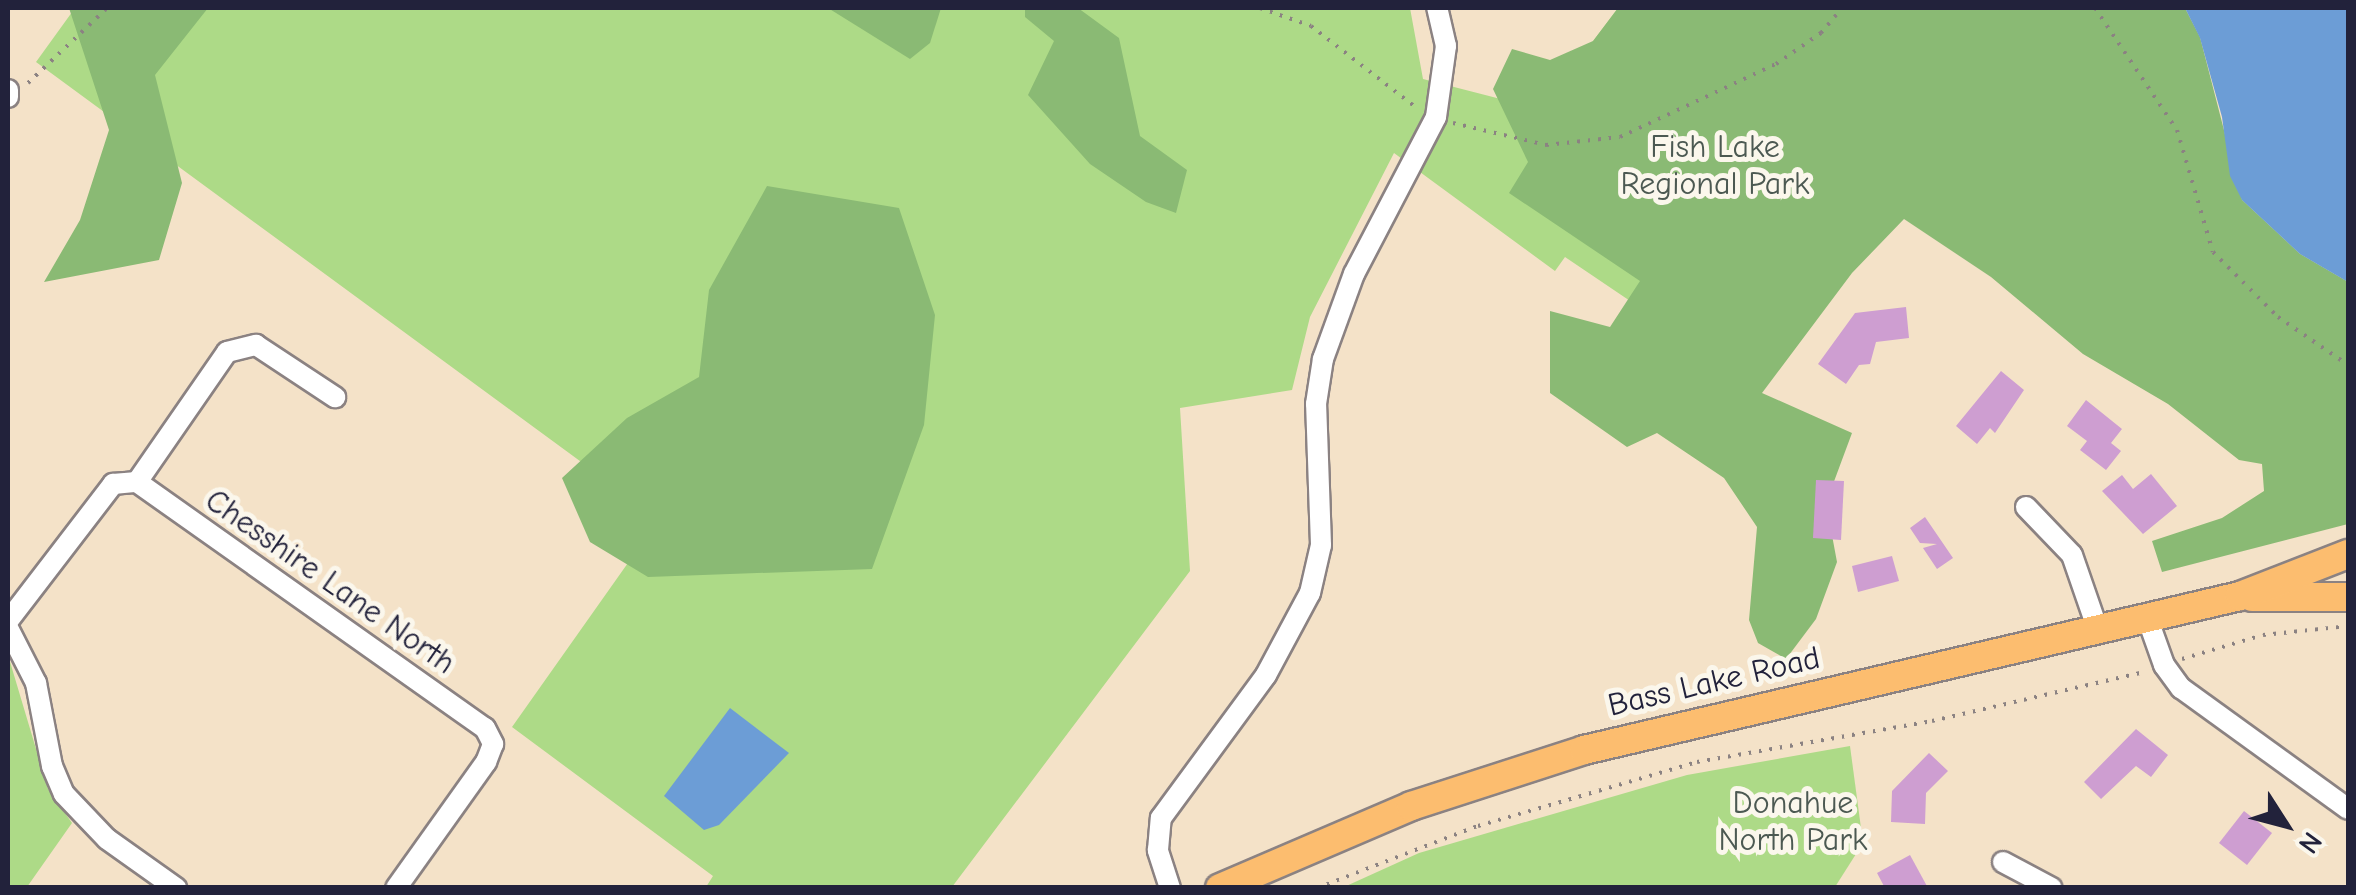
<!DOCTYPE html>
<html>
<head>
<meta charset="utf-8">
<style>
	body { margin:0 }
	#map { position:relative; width:2356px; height:895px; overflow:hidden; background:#f4e2c8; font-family:"Comic Neue",sans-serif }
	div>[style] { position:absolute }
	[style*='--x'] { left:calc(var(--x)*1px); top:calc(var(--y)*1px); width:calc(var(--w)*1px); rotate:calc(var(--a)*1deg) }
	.green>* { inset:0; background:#adda87 }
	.forest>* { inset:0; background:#8aba74 }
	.water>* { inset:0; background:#6c9dd6 }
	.building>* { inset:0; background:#ce9ed1 }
	.path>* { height:4px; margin-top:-2px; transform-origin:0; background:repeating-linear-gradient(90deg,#8b8282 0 2.5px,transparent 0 10.5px) }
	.roads { filter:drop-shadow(2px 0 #8b8282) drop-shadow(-2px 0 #8b8282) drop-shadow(0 2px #8b8282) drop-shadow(0 -2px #8b8282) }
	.minor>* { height:20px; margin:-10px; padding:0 10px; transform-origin:10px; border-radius:10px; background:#fff }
	.major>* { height:28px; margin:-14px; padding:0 14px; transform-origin:14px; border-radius:14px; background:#fcbd6f }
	span { translate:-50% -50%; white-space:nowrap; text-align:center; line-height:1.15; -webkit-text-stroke:10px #fbf7ec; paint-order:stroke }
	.park-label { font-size:32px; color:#4c5952 }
	.street-label { font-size:32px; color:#22223b }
	.frame { position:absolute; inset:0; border:10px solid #22223b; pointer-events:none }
	.north { position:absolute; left:2236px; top:775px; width:100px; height:100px; -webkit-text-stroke:8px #fbf7ec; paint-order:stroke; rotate:126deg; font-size:28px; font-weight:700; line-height:40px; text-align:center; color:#22223b }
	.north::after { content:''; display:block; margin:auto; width:35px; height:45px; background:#22223b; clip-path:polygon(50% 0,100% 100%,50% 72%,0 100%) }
</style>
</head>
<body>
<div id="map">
	<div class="green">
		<i style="clip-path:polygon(75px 8px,1410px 8px,1423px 79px,1524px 105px,1570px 72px,1618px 8px,2185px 8px,2242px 200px,2300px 254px,2348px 282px,1895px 191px,1753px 384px,1565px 257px,1555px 271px,1394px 153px,1310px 317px,1292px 390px,1180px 408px,1190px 571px,952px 887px,706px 887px,713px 876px,512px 727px,659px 519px,36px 62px)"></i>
		<i style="clip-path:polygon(8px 655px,48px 789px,72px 823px,27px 887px,8px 887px)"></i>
		<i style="clip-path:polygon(1850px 746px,1863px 843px,1835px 887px,1344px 887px,1419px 853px,1687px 775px)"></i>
	</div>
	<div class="forest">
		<i style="clip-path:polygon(69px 8px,208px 8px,155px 75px,182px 183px,159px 260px,44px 282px,80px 220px,109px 130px)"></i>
		<i style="clip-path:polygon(828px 8px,941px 8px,930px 43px,910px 59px)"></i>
		<i style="clip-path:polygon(1025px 8px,1078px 8px,1119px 38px,1140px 136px,1187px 170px,1176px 213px,1146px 202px,1090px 164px,1028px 95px,1054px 41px,1025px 17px)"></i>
		<i style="clip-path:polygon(1618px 8px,2185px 8px,2200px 37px,2242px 200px,2300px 254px,2348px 282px,2348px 524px,2162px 572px,2152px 541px,2222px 518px,2264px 491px,2262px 464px,2239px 460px,2168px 404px,2083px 354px,1991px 277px,1904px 219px,1852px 273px,1762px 393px,1852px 433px,1826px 503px,1837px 562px,1816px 619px,1786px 659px,1758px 643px,1749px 620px,1757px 527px,1724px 478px,1657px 433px,1627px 447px,1550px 393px,1550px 311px,1610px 327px,1640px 281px,1509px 193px,1528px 162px,1493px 89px,1512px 49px,1550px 60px,1593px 41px)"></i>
		<i style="clip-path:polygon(767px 186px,899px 208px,935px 315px,924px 425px,872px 569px,648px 577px,590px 542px,562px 478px,627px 418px,699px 377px,709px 290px)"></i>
	</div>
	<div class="water">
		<i style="clip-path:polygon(2185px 8px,2348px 8px,2348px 282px,2300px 254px,2242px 200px,2230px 176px,2222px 117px,2200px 38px)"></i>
		<i style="clip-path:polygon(730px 708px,789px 753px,719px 825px,704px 830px,664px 796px)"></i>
	</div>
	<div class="building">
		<i style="clip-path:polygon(1906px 307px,1909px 338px,1876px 342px,1870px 364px,1859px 365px,1846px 384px,1818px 364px,1855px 313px)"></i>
		<i style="clip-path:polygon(2001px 371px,2024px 390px,1995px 433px,1990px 428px,1977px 444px,1956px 426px)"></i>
		<i style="clip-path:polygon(2086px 400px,2122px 429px,2111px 443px,2121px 451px,2106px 470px,2080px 450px,2087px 441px,2067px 426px)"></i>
		<i style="clip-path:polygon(2151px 474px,2177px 506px,2143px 534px,2102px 491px,2122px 475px,2133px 489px)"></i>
		<i style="clip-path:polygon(1816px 480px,1844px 481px,1841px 540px,1813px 538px)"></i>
		<i style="clip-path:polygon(1925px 517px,1953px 558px,1937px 569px,1923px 548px,1937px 544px,1920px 543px,1910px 528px)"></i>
		<i style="clip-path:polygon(1892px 556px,1899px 581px,1858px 592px,1852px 566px)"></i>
		<i style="clip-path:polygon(2136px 729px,2168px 755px,2151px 777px,2136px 766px,2101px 799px,2084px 782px)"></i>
		<i style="clip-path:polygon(1929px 753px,1948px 771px,1926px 793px,1925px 824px,1891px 822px,1892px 791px)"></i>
		<i style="clip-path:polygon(2244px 811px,2272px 833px,2247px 865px,2219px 843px)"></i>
		<i style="clip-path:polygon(1910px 855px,1928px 888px,1885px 888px,1877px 873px)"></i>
	</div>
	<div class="path">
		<i style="--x:1151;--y:8;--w:90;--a:0"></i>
		<i style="--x:1260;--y:8;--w:54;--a:19.4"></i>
		<i style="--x:1311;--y:26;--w:135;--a:37.8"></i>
		<i style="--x:2095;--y:8;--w:147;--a:56.1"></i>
		<i style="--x:2177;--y:130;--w:127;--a:73.6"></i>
		<i style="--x:2213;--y:252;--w:92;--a:45"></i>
		<i style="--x:2278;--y:317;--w:85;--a:34.4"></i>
		<i style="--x:28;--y:83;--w:109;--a:-43.5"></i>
		<i style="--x:1453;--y:123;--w:96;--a:13.3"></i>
		<i style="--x:1546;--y:145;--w:74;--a:-6.2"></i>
		<i style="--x:1620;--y:137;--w:172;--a:-25.1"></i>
		<i style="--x:1776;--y:64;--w:55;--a:-34.6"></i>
		<i style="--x:1821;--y:33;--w:33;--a:-50"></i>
		<i style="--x:2182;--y:659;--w:84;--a:-16.5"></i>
		<i style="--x:2263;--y:635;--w:85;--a:-6"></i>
		<i style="--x:1317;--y:888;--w:173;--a:-21.1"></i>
		<i style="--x:1478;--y:826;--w:228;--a:-16.3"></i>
		<i style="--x:1697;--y:762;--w:239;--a:-9.9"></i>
		<i style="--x:1932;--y:721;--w:219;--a:-13"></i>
	</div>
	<div class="roads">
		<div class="minor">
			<i style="--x:8;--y:90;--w:7;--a:90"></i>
			<i style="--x:137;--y:482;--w:158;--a:-55.3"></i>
			<i style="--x:227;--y:352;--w:30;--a:-14"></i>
			<i style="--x:256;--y:345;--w:95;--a:33.4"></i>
			<i style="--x:2026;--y:507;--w:66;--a:46.2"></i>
			<i style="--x:2072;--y:555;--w:79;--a:70.9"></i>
			<i style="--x:2148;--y:620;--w:48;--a:70.4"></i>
			<i style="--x:2164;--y:665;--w:29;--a:54"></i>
			<i style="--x:2181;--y:688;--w:206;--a:35.9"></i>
			<i style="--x:8;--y:621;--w:173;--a:-52.5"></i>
			<i style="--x:113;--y:484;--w:24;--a:-5"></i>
			<i style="--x:137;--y:482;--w:426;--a:35.3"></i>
			<i style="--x:485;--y:728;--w:18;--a:63"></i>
			<i style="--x:493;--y:744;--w:19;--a:111"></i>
			<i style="--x:486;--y:762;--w:155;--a:125.5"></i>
			<i style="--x:8;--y:628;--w:62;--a:63"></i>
			<i style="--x:36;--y:683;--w:85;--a:79.1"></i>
			<i style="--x:52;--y:766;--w:30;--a:67"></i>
			<i style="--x:64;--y:794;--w:62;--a:46.3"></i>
			<i style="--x:107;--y:839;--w:85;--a:35.4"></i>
			<i style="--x:2003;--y:862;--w:55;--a:28"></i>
			<i style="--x:1170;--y:888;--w:40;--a:-108"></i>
			<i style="--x:1158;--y:850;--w:32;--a:-85"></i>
			<i style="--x:1161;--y:818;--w:177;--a:-53.7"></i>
			<i style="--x:1266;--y:675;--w:93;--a:-61.8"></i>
			<i style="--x:1310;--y:593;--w:49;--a:-77.1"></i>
			<i style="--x:1321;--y:545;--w:141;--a:-92"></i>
			<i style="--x:1316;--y:404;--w:46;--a:-81.2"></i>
			<i style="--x:1323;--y:359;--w:90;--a:-70"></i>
			<i style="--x:1354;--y:274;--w:177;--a:-62.4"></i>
			<i style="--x:1436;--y:117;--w:72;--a:-82"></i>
			<i style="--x:1446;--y:46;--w:39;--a:-103"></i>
		</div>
		<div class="major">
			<i style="--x:2252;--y:597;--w:96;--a:0"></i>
			<i style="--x:1220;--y:888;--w:208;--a:-23.2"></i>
			<i style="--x:1411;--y:806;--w:182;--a:-17.9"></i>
			<i style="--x:1584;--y:750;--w:674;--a:-13.21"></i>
			<i style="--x:2240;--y:596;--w:116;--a:-21.3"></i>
		</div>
	</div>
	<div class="park-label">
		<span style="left:1715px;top:166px">Fish Lake<br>Regional Park</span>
		<span style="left:1793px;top:822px">Donahue<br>North Park</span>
	</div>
	<div class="street-label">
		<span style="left:330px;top:582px;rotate:35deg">Chesshire Lane North</span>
		<span style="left:1714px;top:682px;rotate:-13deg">Bass Lake Road</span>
	</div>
	<div class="frame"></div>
	<div class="north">N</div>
</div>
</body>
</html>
